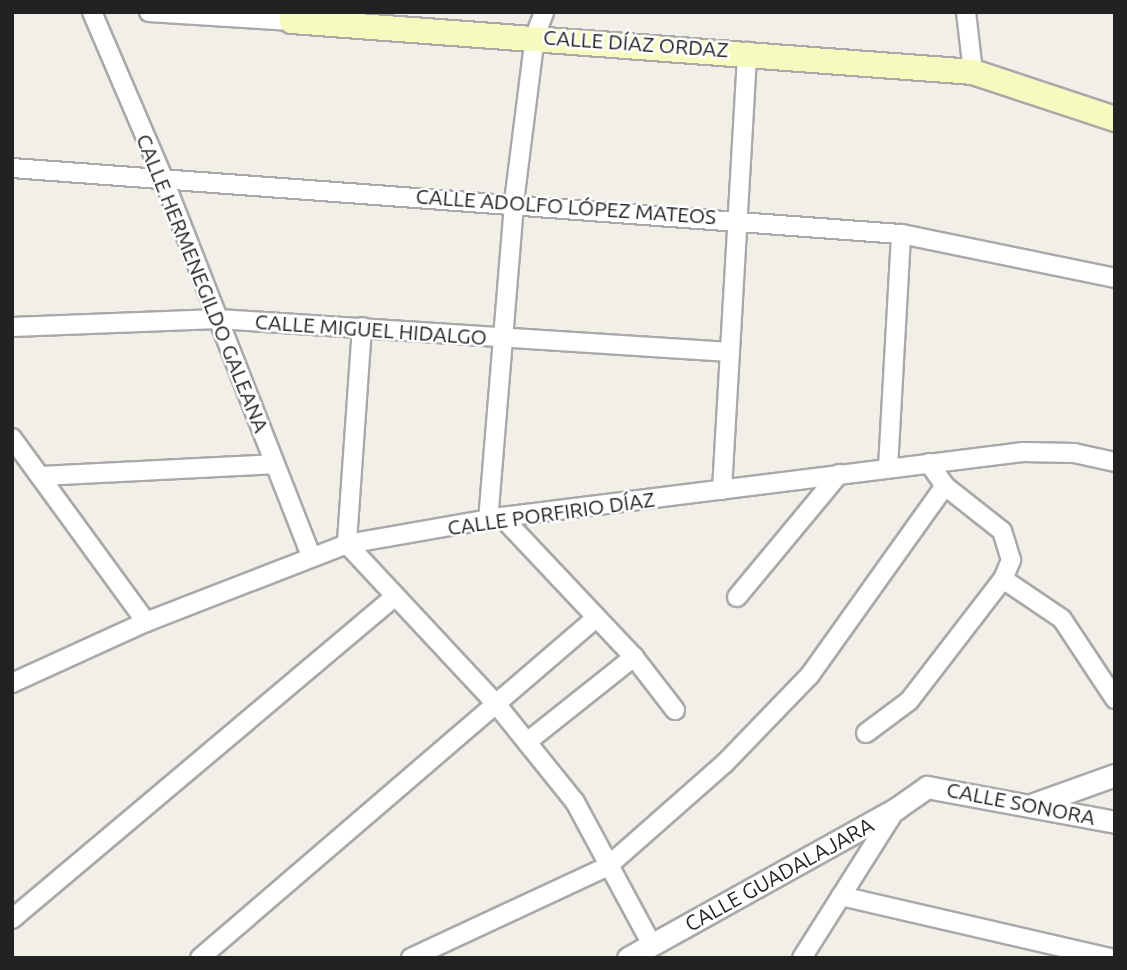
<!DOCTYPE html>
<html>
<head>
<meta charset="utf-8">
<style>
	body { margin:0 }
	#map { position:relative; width:1127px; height:970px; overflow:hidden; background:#f2efe9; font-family:Ubuntu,sans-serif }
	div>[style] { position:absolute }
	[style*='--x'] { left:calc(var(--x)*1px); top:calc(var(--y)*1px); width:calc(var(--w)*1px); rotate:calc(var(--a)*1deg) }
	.roads { filter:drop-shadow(2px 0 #a9a9a9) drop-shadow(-2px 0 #a9a9a9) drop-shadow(0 2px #a9a9a9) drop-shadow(0 -2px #a9a9a9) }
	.minor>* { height:18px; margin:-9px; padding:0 9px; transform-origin:9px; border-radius:9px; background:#fff }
	.tertiary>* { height:21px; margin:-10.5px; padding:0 10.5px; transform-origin:10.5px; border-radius:10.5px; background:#fff }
	.secondary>* { height:24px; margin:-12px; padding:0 12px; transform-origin:12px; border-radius:12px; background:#f7fabf }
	span { translate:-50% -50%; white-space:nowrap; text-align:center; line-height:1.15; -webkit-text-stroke:5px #fff; paint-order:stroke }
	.street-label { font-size:21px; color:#222 }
	.frame { position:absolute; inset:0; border:14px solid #222; pointer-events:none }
</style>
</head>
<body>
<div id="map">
	<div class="roads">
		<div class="minor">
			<i style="--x:92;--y:12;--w:181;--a:66.8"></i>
			<i style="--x:163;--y:178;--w:405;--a:68.6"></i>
			<i style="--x:149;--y:12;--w:143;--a:3.6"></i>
			<i style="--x:966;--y:12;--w:60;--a:83.3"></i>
			<i style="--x:12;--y:168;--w:891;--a:4.25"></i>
			<i style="--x:901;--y:234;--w:218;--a:11.6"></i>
			<i style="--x:12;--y:327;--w:206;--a:-2.2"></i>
			<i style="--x:218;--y:319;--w:513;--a:3.69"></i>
			<i style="--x:362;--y:327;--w:218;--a:94"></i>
			<i style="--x:347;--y:544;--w:220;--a:47"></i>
			<i style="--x:497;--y:705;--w:124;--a:51.2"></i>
			<i style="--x:575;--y:802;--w:162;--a:61.7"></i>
			<i style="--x:12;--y:438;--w:228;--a:53.9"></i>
			<i style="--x:888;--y:468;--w:234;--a:-86.8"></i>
			<i style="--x:40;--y:476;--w:234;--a:-2.9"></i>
			<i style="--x:722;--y:490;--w:439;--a:-86.7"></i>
			<i style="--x:502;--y:517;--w:192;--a:46.7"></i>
			<i style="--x:634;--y:657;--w:67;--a:52.3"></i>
			<i style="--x:488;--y:521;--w:320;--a:-85.3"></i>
			<i style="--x:514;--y:202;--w:167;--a:-82.8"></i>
			<i style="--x:535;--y:36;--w:26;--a:-69"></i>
			<i style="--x:1003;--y:579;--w:71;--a:34.1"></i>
			<i style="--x:1062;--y:619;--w:96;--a:56.5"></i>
			<i style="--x:737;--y:597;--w:160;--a:-50.3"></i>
			<i style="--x:12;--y:683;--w:147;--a:-24.5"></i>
			<i style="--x:146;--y:622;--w:216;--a:-21.2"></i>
			<i style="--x:347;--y:544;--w:157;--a:-9.9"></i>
			<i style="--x:502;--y:517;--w:525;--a:-7.11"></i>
			<i style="--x:1023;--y:452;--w:51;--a:1.1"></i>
			<i style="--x:1074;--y:453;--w:42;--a:12.4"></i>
			<i style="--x:866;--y:733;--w:54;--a:-36.7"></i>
			<i style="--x:909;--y:701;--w:154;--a:-52.4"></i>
			<i style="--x:1003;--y:579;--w:21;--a:-67"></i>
			<i style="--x:1011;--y:560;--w:30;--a:-107"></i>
			<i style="--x:1002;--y:531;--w:73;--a:-141.7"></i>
			<i style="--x:945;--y:486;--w:28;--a:-125"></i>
			<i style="--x:527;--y:742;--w:137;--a:-38.5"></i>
			<i style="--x:841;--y:896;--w:275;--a:13"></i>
			<i style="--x:12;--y:919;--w:498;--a:-40.1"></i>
			<i style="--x:200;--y:958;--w:522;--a:-40.65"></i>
			<i style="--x:411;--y:958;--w:217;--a:-25"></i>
			<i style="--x:608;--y:866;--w:156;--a:-41.4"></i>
			<i style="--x:725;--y:763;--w:122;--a:-46"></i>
			<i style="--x:810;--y:675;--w:232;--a:-54.5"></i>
			<i style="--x:802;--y:958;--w:178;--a:-57.7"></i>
		</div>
		<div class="tertiary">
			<i style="--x:1034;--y:804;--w:86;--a:-19.7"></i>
			<i style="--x:628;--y:958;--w:308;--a:-29.1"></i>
			<i style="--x:897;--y:808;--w:37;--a:-35"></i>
			<i style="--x:927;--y:787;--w:191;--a:10.5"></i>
		</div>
		<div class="secondary">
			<i style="--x:293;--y:12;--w:9;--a:96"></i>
			<i style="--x:292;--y:21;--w:683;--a:4.28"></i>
			<i style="--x:973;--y:72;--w:150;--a:18.3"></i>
		</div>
	</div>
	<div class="street-label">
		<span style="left:636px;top:43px;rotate:4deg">CALLE DÍAZ ORDAZ</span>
		<span style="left:566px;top:206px;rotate:4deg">CALLE ADOLFO LÓPEZ MATEOS</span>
		<span style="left:203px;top:283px;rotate:68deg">CALLE HERMENEGILDO GALEANA</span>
		<span style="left:371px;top:329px;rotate:4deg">CALLE MIGUEL HIDALGO</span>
		<span style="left:551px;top:513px;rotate:-8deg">CALLE PORFIRIO DÍAZ</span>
		<span style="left:1021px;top:803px;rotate:11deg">CALLE SONORA</span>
		<span style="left:779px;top:874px;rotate:-29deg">CALLE GUADALAJARA</span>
	</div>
	<div class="frame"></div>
</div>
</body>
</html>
